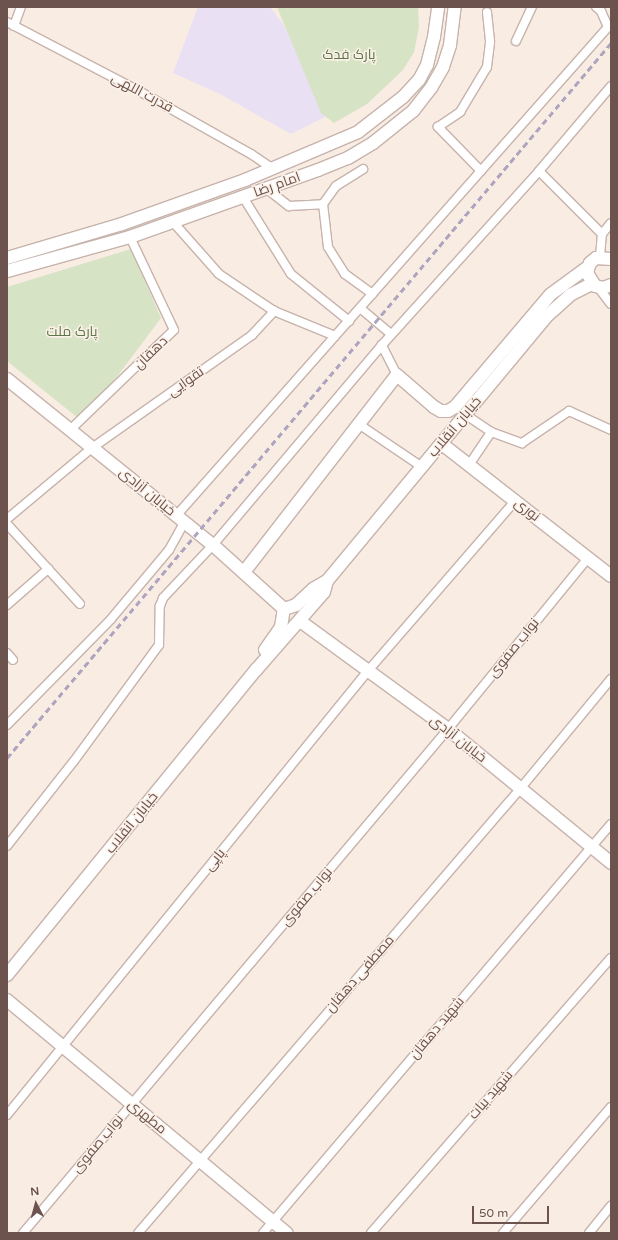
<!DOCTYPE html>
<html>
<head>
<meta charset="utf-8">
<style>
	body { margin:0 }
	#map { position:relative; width:618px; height:1240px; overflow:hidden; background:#f8ece3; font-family:"Varela Round",Cairo,sans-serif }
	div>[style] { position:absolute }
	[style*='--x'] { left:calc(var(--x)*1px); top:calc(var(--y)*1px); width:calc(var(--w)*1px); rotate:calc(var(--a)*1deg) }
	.education>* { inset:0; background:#e9e0f4 }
	.green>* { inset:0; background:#d6e3c4 }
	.roads { filter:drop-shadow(1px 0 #c7b3ac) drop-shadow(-1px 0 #c7b3ac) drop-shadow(0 1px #c7b3ac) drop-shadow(0 -1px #c7b3ac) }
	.street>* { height:8px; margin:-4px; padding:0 4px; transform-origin:4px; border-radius:4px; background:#fff }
	.secondary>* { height:12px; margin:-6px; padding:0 6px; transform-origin:6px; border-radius:6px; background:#fff }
	.rail>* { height:3px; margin-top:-1.5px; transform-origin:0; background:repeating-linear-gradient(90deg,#aea4bf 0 6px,transparent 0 10px) }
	span { translate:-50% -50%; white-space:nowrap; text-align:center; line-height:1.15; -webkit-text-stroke:3px #fcf1e8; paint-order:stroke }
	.park-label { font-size:14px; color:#5e764a }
	.street-label { font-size:14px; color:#6c534d }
	.frame { position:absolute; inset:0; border:8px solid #6c534d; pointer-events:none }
	.north { position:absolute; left:16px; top:1184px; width:40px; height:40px; -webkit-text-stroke:3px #fcf1e8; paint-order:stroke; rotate:354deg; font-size:11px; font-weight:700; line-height:16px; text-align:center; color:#6c534d }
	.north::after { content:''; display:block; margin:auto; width:14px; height:18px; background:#6c534d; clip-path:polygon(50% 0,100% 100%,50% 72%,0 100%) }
	.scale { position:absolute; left:472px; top:1206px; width:77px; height:18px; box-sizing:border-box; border:2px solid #6c534d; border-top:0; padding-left:5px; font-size:12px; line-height:14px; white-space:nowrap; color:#6c534d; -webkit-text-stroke:3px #fcf1e8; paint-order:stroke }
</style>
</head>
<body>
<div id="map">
	<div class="education">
		<i style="clip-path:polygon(198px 7px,270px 7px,283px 24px,333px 113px,291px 134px,220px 94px,173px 73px)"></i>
	</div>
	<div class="green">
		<i style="clip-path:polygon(277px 7px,418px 7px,419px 27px,414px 52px,403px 70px,367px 104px,334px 123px,321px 113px)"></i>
		<i style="clip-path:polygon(131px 249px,161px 318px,83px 422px,7px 361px,7px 287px)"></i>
	</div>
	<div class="roads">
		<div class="street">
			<i style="--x:7;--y:22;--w:149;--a:27.6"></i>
			<i style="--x:139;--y:91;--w:129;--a:29.4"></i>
			<i style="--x:251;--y:154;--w:27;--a:34"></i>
			<i style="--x:14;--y:26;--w:20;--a:-70"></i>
			<i style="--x:516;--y:41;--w:38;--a:-65"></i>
			<i style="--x:481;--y:171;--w:62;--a:-134.3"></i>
			<i style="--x:438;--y:127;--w:27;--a:-34"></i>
			<i style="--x:460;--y:112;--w:52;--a:-59"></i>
			<i style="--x:487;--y:67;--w:26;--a:-83"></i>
			<i style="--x:490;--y:41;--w:29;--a:-96"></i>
			<i style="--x:539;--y:171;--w:89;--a:45"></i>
			<i style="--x:267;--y:189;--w:28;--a:38"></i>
			<i style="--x:289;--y:206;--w:34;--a:-3"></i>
			<i style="--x:323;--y:204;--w:43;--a:83.4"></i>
			<i style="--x:328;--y:247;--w:32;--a:58"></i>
			<i style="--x:345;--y:274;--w:34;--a:36"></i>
			<i style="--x:243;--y:197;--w:91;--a:58.1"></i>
			<i style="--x:291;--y:274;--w:75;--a:39"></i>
			<i style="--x:323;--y:204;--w:22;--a:-54"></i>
			<i style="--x:336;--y:186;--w:32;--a:-32"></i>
			<i style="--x:173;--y:222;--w:69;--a:48.5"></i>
			<i style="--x:219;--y:274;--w:66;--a:33.9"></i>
			<i style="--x:274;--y:311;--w:66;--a:22.3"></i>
			<i style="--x:600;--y:256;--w:22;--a:-85"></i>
			<i style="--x:602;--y:234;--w:14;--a:-51"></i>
			<i style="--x:598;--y:287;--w:21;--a:53"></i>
			<i style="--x:360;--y:308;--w:40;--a:40"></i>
			<i style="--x:397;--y:375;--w:34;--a:-117"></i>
			<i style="--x:382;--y:345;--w:234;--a:-47.9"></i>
			<i style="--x:539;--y:171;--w:111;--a:-49.7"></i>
			<i style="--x:466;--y:415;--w:30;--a:34"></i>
			<i style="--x:491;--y:432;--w:33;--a:20"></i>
			<i style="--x:522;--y:443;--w:57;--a:-34.2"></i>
			<i style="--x:569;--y:411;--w:46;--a:24.3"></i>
			<i style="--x:360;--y:425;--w:75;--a:34.1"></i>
			<i style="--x:70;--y:430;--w:144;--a:-43.9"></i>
			<i style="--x:174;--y:330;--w:103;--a:-115.3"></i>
			<i style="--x:469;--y:465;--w:40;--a:-56"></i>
			<i style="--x:176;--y:516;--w:652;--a:-48.54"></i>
			<i style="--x:608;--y:27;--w:17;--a:-114"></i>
			<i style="--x:601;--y:11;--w:6;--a:-141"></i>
			<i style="--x:7;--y:519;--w:111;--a:-39.9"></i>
			<i style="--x:92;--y:448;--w:196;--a:-35.2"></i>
			<i style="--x:252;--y:335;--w:33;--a:-47"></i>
			<i style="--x:7;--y:524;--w:108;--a:47.6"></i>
			<i style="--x:7;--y:605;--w:55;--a:-41.3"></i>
			<i style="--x:7;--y:653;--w:9;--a:49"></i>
			<i style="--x:7;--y:725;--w:148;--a:-45.5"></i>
			<i style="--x:111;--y:619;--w:90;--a:-50"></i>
			<i style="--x:169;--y:550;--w:31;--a:-61"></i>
			<i style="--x:7;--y:846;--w:108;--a:-51.8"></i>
			<i style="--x:74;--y:761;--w:144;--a:-53.8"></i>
			<i style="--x:159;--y:645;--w:39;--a:-89"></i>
			<i style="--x:160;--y:606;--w:9;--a:-69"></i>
			<i style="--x:163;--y:598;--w:73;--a:-46.7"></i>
			<i style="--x:213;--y:545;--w:262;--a:-49.8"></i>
			<i style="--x:7;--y:1115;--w:571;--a:-50.9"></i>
			<i style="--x:367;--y:672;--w:226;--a:-49.1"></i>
			<i style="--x:23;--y:1233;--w:659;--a:-49.86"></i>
			<i style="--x:448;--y:729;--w:221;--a:-50.7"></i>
			<i style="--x:138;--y:1233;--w:586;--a:-49.29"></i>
			<i style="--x:520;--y:789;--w:143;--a:-50.4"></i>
			<i style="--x:263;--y:1233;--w:537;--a:-49.61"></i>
			<i style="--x:371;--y:1233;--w:365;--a:-48.9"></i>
			<i style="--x:503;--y:1233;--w:166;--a:-49.4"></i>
			<i style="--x:589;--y:1233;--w:35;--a:-51"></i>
		</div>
		<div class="secondary">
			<i style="--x:7;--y:258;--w:120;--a:-16.5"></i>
			<i style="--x:122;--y:224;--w:131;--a:-19.7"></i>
			<i style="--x:245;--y:180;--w:123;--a:-23"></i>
			<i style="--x:358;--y:132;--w:57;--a:-37.9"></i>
			<i style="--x:403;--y:97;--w:23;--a:-47"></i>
			<i style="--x:419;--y:80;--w:17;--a:-62"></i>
			<i style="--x:427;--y:65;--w:29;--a:-76"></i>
			<i style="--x:434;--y:37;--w:30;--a:-82"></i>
			<i style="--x:611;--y:259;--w:15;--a:-176"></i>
			<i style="--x:596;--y:258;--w:8;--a:140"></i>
			<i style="--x:590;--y:263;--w:10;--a:107"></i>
			<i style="--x:587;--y:273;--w:15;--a:58"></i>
			<i style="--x:595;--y:286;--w:8;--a:14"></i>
			<i style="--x:603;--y:288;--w:9;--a:-21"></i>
			<i style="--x:7;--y:271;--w:128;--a:-15.5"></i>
			<i style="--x:130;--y:237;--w:200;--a:-19.6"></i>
			<i style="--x:318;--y:170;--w:32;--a:-22"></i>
			<i style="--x:348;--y:158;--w:29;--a:-31"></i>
			<i style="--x:373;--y:143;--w:51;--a:-38.7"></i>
			<i style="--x:413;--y:111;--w:29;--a:-52"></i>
			<i style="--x:431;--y:88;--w:24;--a:-60"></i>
			<i style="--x:443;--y:67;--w:23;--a:-72"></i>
			<i style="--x:450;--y:45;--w:38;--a:-83"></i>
			<i style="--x:7;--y:379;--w:265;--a:38.9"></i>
			<i style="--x:213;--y:545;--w:96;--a:42"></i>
			<i style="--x:442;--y:444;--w:214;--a:38"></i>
			<i style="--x:244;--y:572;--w:249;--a:-52.2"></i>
			<i style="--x:397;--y:375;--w:49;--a:40.9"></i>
			<i style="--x:434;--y:407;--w:8;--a:30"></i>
			<i style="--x:441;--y:411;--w:7;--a:0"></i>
			<i style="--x:448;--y:411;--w:8;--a:-30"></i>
			<i style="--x:455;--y:407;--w:148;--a:-49.7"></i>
			<i style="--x:551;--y:294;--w:46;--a:-36.1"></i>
			<i style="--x:284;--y:609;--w:13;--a:-18"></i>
			<i style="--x:296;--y:605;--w:23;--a:-43"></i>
			<i style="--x:313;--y:589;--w:16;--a:-30"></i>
			<i style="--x:327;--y:581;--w:346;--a:-50.3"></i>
			<i style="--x:548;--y:315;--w:30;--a:-42"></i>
			<i style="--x:570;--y:295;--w:25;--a:-27"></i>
			<i style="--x:300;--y:621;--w:183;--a:36.1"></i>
			<i style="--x:448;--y:729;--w:211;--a:39.4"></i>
			<i style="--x:265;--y:650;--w:28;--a:-55"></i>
			<i style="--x:281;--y:627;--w:18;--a:-81"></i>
			<i style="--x:7;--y:975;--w:394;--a:-50.8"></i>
			<i style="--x:256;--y:670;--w:103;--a:-48.9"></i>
			<i style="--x:324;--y:592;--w:11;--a:-75"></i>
			<i style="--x:7;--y:1000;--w:364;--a:39.8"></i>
		</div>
	</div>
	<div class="rail">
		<i style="--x:7;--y:758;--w:936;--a:-49.81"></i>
	</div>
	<div class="park-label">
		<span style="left:349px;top:55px">پارک فدک</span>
		<span style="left:72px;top:332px">پارک ملت</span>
	</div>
	<div class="street-label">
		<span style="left:142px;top:93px;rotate:28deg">قدرت اللهی</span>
		<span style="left:277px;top:185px;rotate:-20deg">امام رضا</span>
		<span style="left:151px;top:353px;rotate:-44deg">دهقان</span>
		<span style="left:186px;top:382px;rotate:-35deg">تقوایی</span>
		<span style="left:455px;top:427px;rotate:-50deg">خیابان انقلاب</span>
		<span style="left:147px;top:492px;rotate:39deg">خیابان آزادی</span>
		<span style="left:527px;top:510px;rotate:38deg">نوری</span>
		<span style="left:514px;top:648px;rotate:-51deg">نواب صفوی</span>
		<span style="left:458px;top:739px;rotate:38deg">خیابان آزادی</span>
		<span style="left:132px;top:823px;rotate:-51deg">خیابان انقلاب</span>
		<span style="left:215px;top:860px;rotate:-51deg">پاپی</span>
		<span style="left:307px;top:897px;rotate:-50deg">نواب صفوی</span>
		<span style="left:360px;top:974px;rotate:-49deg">مصطفی دهقان</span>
		<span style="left:437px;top:1028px;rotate:-50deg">شهید دهقان</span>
		<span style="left:491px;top:1095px;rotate:-49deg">شهید بیات</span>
		<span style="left:147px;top:1117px;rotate:40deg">مطهری</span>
		<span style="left:98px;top:1144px;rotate:-50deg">نواب صفوی</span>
	</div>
	<div class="frame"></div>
	<div class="north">N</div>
	<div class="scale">50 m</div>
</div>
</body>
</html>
